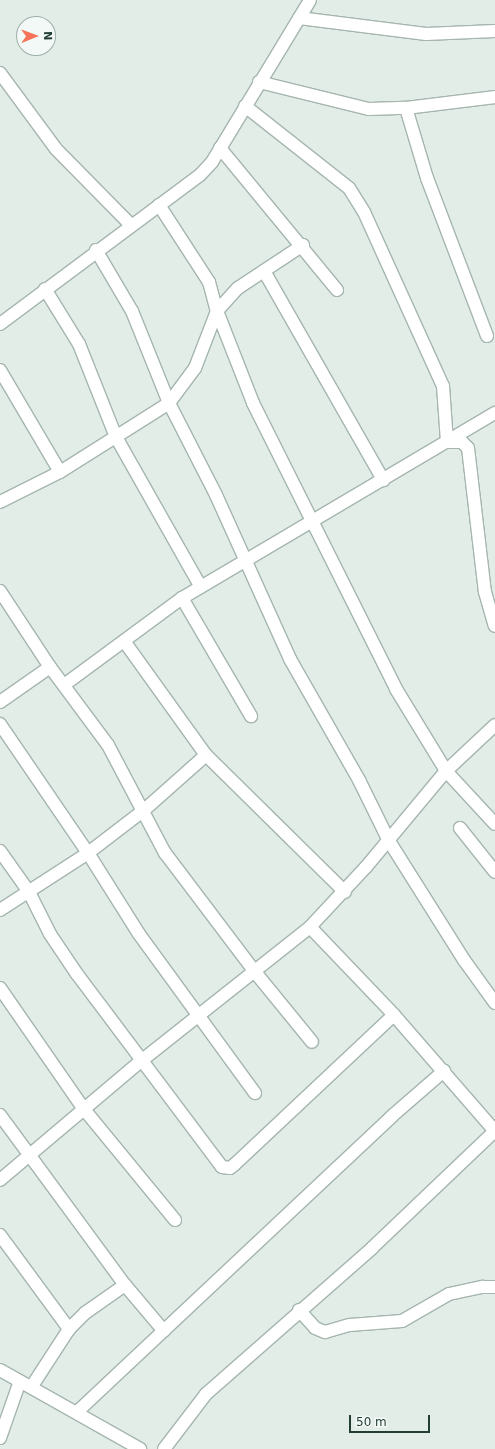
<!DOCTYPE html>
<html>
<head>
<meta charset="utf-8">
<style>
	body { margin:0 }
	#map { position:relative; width:495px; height:1449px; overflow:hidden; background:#e3ede8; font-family:"DejaVu Sans",sans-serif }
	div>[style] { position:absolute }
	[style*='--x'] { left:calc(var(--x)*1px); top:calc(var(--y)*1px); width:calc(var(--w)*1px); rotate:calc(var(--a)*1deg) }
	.roads { filter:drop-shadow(1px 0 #a5b5af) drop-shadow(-1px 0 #a5b5af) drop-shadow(0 1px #a5b5af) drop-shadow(0 -1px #a5b5af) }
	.minor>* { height:12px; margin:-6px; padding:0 6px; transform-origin:6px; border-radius:6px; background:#fff }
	span { translate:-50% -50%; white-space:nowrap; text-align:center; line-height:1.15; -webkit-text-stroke:3px #f3f9f6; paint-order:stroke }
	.north { position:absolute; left:16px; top:16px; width:40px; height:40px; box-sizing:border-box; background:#f3f9f6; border:1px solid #9fafa9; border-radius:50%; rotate:89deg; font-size:11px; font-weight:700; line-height:16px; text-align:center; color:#223f35 }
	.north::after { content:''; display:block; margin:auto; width:14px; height:18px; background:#f57358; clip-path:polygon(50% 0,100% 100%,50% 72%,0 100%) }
	.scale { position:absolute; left:349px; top:1415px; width:81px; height:18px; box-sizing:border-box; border:2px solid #223f35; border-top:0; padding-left:5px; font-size:12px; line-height:14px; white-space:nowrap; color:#223f35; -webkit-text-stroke:3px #f3f9f6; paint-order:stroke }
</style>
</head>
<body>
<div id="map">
	<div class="roads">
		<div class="minor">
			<i style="--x:299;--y:18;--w:128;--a:7.2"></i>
			<i style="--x:426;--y:34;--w:69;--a:-2.5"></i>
			<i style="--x:0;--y:73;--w:94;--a:53.6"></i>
			<i style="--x:56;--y:149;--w:107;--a:45.4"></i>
			<i style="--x:259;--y:82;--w:113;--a:13.8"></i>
			<i style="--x:369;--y:109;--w:37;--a:-2"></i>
			<i style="--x:406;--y:108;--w:90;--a:-7"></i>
			<i style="--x:245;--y:106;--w:132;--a:38.3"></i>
			<i style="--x:349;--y:188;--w:28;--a:58"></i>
			<i style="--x:364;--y:212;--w:191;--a:65.6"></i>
			<i style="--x:443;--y:386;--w:56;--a:85.9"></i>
			<i style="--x:447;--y:442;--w:15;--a:0"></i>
			<i style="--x:462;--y:442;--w:8;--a:45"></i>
			<i style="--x:468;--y:448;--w:145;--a:83.3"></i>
			<i style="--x:485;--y:592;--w:35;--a:74"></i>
			<i style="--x:406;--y:108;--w:73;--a:73.3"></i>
			<i style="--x:427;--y:178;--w:169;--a:69.2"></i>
			<i style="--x:220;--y:148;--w:184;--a:50.5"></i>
			<i style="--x:159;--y:205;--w:92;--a:57"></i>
			<i style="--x:209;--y:282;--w:30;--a:75"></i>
			<i style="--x:217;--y:311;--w:99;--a:68.6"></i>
			<i style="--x:253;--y:403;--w:320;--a:63.4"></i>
			<i style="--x:396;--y:689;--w:96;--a:58.6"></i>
			<i style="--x:446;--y:771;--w:72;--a:47.2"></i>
			<i style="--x:96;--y:250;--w:71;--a:59.5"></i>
			<i style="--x:132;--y:311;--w:99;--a:68.1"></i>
			<i style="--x:169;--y:403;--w:103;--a:62.9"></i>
			<i style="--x:216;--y:495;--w:180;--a:65.7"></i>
			<i style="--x:290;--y:659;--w:139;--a:60.3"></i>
			<i style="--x:359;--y:780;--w:68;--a:63.8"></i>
			<i style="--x:389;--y:841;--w:141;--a:57.8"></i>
			<i style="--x:464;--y:960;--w:53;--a:54.2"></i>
			<i style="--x:264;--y:271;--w:241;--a:60.3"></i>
			<i style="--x:45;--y:289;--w:65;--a:58.3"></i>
			<i style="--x:79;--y:344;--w:100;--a:68.3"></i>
			<i style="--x:116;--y:437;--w:172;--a:60.5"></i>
			<i style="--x:0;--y:324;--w:249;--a:-36.7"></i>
			<i style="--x:200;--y:175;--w:18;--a:-47"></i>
			<i style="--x:212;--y:162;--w:189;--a:-58.8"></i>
			<i style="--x:0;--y:370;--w:118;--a:59.5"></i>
			<i style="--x:0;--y:502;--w:67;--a:-26.6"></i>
			<i style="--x:60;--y:472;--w:129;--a:-32.3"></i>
			<i style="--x:169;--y:403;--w:44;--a:-53.4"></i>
			<i style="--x:195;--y:368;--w:61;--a:-68.9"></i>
			<i style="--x:217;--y:311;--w:31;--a:-48"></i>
			<i style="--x:238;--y:288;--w:78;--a:-33.5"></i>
			<i style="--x:0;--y:591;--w:91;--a:56.7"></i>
			<i style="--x:50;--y:667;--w:97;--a:53.4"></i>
			<i style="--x:108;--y:745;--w:122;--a:62.2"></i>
			<i style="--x:165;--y:853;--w:149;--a:52.9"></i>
			<i style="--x:255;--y:972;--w:90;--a:50.8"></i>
			<i style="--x:182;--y:598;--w:137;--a:59.7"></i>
			<i style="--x:124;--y:641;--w:140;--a:54.3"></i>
			<i style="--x:206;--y:755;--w:195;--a:44.6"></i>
			<i style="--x:64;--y:685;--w:147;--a:-36.4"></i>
			<i style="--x:182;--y:598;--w:364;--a:-30.6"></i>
			<i style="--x:0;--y:702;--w:61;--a:-35"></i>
			<i style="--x:0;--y:724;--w:156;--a:55.7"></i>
			<i style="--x:88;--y:853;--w:96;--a:57.8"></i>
			<i style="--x:139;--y:934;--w:197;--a:53.9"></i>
			<i style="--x:460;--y:828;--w:56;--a:51.5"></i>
			<i style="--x:0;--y:851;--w:50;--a:54.7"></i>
			<i style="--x:29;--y:892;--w:47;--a:63.4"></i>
			<i style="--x:50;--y:934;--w:48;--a:56"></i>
			<i style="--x:77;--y:974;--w:241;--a:53.1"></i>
			<i style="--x:222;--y:1167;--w:8;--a:7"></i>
			<i style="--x:230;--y:1168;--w:5;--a:-37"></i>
			<i style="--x:234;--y:1165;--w:219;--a:-43.2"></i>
			<i style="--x:0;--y:910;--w:105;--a:-32.9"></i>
			<i style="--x:88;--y:853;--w:69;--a:-37.4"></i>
			<i style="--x:143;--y:811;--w:84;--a:-41.6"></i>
			<i style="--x:310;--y:927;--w:122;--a:46.3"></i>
			<i style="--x:394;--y:1015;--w:154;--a:49"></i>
			<i style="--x:0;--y:988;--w:146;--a:55.3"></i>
			<i style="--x:83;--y:1108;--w:145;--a:50.6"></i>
			<i style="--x:0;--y:1115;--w:211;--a:53.7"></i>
			<i style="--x:125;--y:1285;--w:60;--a:49.7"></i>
			<i style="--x:0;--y:1180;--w:185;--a:-40.2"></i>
			<i style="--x:141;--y:1061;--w:216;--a:-38.4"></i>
			<i style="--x:310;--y:927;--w:82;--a:-47"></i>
			<i style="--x:366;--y:867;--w:125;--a:-50.2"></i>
			<i style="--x:446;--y:771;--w:67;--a:-43.2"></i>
			<i style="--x:0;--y:1235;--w:117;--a:53.7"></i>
			<i style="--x:299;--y:1310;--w:24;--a:48"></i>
			<i style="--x:315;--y:1328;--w:11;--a:22"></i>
			<i style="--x:325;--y:1332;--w:26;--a:-16"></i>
			<i style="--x:350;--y:1325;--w:52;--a:-4.4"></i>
			<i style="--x:402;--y:1321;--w:54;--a:-29.9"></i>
			<i style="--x:449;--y:1294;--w:35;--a:-12"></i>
			<i style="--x:483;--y:1287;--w:12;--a:0"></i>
			<i style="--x:0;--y:1370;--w:161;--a:29.4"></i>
			<i style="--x:32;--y:1386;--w:68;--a:-57"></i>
			<i style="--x:69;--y:1329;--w:23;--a:-45"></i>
			<i style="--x:85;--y:1313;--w:49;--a:-35"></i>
			<i style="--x:77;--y:1412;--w:432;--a:-43.2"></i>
			<i style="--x:392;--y:1116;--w:69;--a:-40.9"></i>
			<i style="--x:0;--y:1438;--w:60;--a:-70.7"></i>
			<i style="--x:164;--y:1449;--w:69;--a:-52.6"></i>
			<i style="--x:206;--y:1394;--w:221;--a:-41.3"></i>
			<i style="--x:372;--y:1248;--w:170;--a:-43.6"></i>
		</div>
	</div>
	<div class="north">N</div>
	<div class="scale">50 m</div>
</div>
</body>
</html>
